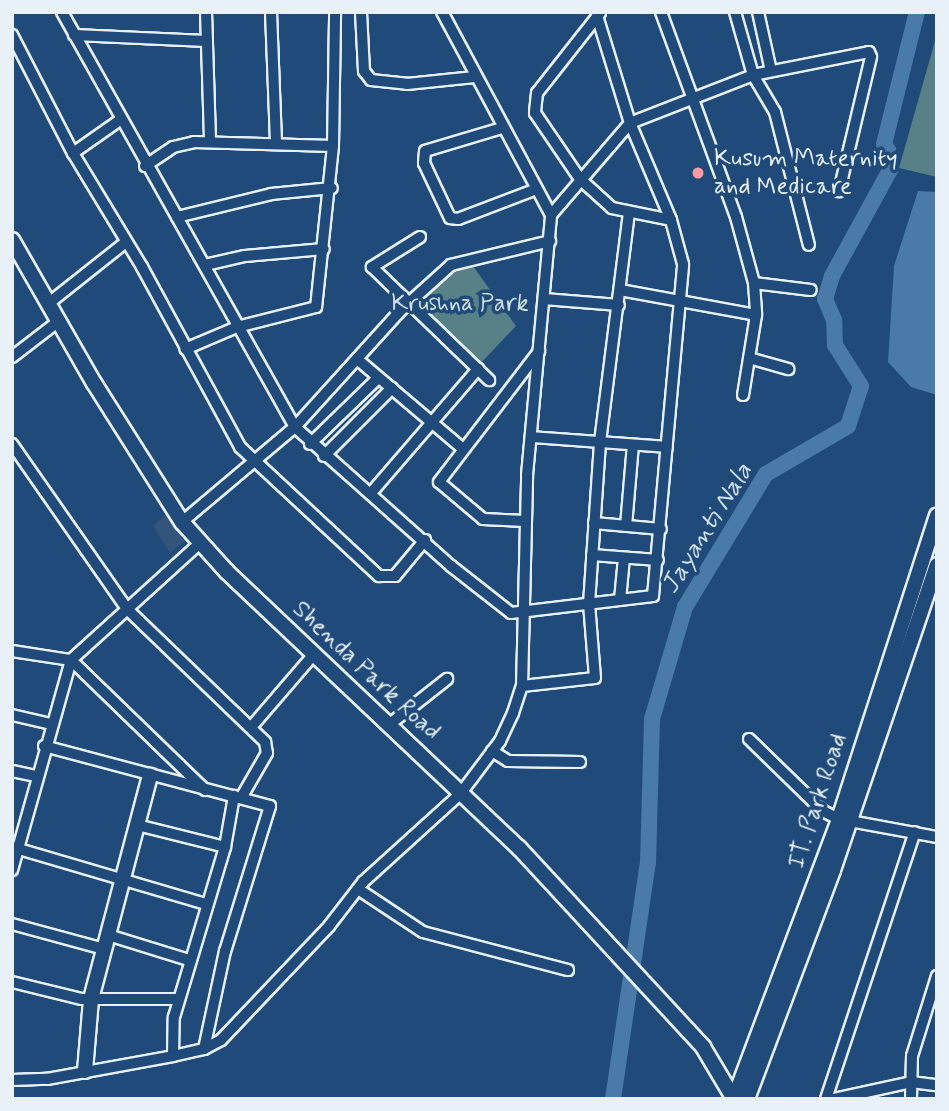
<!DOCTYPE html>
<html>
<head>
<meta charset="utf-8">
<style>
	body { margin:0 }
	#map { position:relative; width:949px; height:1111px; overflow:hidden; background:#1f4a7a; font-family:Mynerve,sans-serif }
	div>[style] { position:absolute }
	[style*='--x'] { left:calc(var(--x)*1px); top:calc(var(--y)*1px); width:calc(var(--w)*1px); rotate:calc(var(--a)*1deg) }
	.built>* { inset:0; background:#33557c }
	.green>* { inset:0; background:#588187 }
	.water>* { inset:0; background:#4a7aa7 }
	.river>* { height:16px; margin:-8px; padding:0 8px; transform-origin:8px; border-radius:8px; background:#4a7aa7 }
	.roads { filter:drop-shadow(2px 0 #e8f1f8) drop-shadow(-2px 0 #e8f1f8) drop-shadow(0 2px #e8f1f8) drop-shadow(0 -2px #e8f1f8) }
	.minor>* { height:10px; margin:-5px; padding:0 5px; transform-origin:5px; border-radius:5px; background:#1f4a7a }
	.secondary>* { height:14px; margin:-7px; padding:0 7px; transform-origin:7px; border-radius:7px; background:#1f4a7a }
	.dots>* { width:19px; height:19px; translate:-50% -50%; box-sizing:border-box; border:4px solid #1f4a7a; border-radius:50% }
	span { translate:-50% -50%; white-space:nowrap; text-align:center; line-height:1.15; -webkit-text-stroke:7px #1f4a7a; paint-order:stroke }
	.poi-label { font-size:24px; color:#e8f1f8 }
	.left { translate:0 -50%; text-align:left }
	.park-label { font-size:24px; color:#d2e0e7 }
	.street-label { font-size:24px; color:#e8f1f8 }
	.water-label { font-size:26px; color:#d0dfec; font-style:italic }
	.frame { position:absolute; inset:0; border:14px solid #e8f1f8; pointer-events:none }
</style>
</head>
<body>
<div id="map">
	<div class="built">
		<i style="clip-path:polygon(166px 514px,186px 540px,170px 553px,153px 526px)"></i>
	</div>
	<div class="green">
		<i style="clip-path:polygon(937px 34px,937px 177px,899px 168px)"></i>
		<i style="clip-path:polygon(468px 259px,516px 326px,480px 364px,412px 306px,451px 265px)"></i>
	</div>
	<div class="water">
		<i style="clip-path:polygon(918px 191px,937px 192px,937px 395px,911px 387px,888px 362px,894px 266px)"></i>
	</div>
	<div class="river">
		<i style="--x:613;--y:1099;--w:239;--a:-81.6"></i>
		<i style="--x:648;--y:863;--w:144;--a:-88.4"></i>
		<i style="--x:652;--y:719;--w:117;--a:-73.6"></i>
		<i style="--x:685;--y:607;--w:156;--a:-58.7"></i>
		<i style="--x:766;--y:474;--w:95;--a:-30.3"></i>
		<i style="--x:848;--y:426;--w:42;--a:-72"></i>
		<i style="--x:861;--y:386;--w:49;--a:-122.4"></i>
		<i style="--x:835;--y:345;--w:25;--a:-92"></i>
		<i style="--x:834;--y:320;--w:23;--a:-113"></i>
		<i style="--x:825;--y:299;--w:24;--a:-73"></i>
		<i style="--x:832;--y:276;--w:121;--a:-61.3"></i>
		<i style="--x:890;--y:170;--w:15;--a:-86"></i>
		<i style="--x:891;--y:155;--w:13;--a:-122"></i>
		<i style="--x:884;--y:144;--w:136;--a:-76"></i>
	</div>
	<div class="roads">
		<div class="minor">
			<i style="--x:62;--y:12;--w:476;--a:60.7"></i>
			<i style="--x:295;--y:427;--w:209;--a:41.7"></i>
			<i style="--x:451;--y:566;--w:76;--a:38.1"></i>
			<i style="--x:511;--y:613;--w:143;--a:-6.8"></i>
			<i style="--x:653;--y:596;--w:333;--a:-84.8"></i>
			<i style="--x:683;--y:264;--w:46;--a:-105.3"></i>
			<i style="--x:671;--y:220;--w:105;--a:-112.9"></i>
			<i style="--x:630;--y:123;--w:112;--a:-107.1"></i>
			<i style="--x:206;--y:12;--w:128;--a:88.2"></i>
			<i style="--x:271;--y:12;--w:132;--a:87.8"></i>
			<i style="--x:361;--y:12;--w:59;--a:87.1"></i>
			<i style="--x:364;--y:71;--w:11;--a:52"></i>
			<i style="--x:371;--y:80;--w:36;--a:6"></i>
			<i style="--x:407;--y:84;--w:68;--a:-5.9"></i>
			<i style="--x:661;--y:12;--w:218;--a:69.9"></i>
			<i style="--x:736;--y:217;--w:68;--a:74.7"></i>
			<i style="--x:754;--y:283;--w:32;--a:86"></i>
			<i style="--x:756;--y:315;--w:81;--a:99.2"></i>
			<i style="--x:735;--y:12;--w:66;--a:74.1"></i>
			<i style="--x:753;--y:75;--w:43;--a:59.3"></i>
			<i style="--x:775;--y:112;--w:137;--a:75.7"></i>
			<i style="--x:758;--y:12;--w:60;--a:77.6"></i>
			<i style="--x:600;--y:13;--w:102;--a:128.2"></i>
			<i style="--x:537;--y:93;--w:20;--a:96"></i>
			<i style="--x:535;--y:113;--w:80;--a:55.7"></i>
			<i style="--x:580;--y:179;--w:43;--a:42.2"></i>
			<i style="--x:612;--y:208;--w:60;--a:11.5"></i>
			<i style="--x:12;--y:35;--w:133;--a:62.7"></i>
			<i style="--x:73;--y:153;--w:133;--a:58.8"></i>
			<i style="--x:142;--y:267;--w:205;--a:61.4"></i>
			<i style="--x:240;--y:447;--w:190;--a:42.9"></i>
			<i style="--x:379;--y:576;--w:16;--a:0"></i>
			<i style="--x:395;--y:576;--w:47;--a:-50.2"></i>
			<i style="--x:74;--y:35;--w:133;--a:2.6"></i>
			<i style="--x:502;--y:128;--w:80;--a:163.4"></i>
			<i style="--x:425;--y:151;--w:12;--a:95"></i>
			<i style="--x:424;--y:163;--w:61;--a:64.7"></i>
			<i style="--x:450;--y:218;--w:8;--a:7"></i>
			<i style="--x:458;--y:219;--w:81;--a:-20.9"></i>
			<i style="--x:333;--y:146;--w:134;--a:-89.1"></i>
			<i style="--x:73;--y:153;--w:57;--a:-35.1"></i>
			<i style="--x:145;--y:166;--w:34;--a:-34"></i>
			<i style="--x:173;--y:147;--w:22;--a:-13"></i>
			<i style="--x:194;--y:142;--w:139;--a:1.6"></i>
			<i style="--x:333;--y:146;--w:162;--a:96"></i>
			<i style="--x:316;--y:307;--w:81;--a:165.8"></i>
			<i style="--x:237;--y:327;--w:56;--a:157.1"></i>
			<i style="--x:551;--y:215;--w:121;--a:-49.3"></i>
			<i style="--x:630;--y:123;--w:132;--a:-21.3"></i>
			<i style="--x:753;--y:75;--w:118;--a:-11.2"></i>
			<i style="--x:869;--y:52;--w:5;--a:68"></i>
			<i style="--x:871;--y:57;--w:138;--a:103.4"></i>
			<i style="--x:177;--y:217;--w:97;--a:-13.7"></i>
			<i style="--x:271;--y:194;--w:61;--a:-5.6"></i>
			<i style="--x:420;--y:237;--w:57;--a:148"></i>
			<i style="--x:372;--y:267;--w:163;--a:44"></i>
			<i style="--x:205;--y:265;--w:41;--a:-12.7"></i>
			<i style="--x:245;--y:256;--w:79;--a:-5.1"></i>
			<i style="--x:754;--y:283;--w:57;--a:7"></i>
			<i style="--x:620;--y:290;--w:138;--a:10.4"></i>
			<i style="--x:544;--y:299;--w:75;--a:4.6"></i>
			<i style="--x:49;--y:303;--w:98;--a:-38.4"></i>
			<i style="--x:12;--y:357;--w:59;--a:-37.5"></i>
			<i style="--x:749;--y:358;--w:41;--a:15.8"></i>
			<i style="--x:357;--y:359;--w:138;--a:40.3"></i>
			<i style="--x:531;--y:437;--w:136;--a:4.2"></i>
			<i style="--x:12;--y:444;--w:201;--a:55.1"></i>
			<i style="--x:127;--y:609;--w:192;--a:43.9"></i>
			<i style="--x:265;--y:742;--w:11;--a:80"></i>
			<i style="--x:267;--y:753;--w:52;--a:120"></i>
			<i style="--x:310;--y:444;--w:95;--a:-44.1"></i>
			<i style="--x:324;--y:456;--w:96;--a:-45"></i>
			<i style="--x:371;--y:493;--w:164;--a:-49.2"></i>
			<i style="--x:525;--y:521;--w:42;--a:-177.3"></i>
			<i style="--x:483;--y:519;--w:57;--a:-139.9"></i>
			<i style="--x:439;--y:482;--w:165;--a:-52.6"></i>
			<i style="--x:182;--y:522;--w:148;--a:-40.1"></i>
			<i style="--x:295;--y:427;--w:156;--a:-47.8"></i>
			<i style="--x:400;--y:311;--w:69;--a:-42"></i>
			<i style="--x:451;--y:265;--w:102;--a:-13.6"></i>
			<i style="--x:594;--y:523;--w:67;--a:5.1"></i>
			<i style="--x:626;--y:526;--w:81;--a:-85.1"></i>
			<i style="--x:592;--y:555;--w:66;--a:4.3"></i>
			<i style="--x:620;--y:600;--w:42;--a:-84.6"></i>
			<i style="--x:12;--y:651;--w:60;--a:8.7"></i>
			<i style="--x:71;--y:660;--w:187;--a:44.1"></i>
			<i style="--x:522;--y:686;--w:73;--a:-6.3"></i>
			<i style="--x:595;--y:678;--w:74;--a:-94.6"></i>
			<i style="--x:589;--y:604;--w:162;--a:-86.1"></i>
			<i style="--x:600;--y:442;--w:231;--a:-82.8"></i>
			<i style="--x:12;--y:715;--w:40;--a:13"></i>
			<i style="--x:390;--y:724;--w:73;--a:-38.3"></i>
			<i style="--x:253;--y:725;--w:95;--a:-49.3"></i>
			<i style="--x:749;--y:739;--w:103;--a:44.2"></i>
			<i style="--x:823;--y:811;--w:18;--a:27"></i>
			<i style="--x:839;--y:819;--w:100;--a:10.4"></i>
			<i style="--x:44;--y:746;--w:234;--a:14.9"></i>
			<i style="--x:270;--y:806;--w:152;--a:107.2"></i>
			<i style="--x:225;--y:951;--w:100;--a:102.1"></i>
			<i style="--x:492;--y:751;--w:19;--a:32"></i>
			<i style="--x:508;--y:761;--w:72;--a:0.8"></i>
			<i style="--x:12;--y:771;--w:25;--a:12"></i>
			<i style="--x:137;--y:825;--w:91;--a:14"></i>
			<i style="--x:12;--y:847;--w:202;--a:16.4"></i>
			<i style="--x:12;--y:870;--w:218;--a:-74.3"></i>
			<i style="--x:71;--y:660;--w:174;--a:-42.2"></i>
			<i style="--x:358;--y:889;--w:78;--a:33.5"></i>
			<i style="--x:423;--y:932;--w:150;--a:14.7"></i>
			<i style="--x:12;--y:924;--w:95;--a:15.2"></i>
			<i style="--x:108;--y:935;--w:85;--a:17.2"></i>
			<i style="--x:12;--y:982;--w:72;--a:13.7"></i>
			<i style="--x:82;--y:999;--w:96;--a:0"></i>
			<i style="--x:173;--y:1056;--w:39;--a:-89"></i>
			<i style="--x:174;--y:1017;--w:177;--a:-73.3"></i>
			<i style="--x:225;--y:847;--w:52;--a:-80"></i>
			<i style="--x:12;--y:1080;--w:35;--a:-2"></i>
			<i style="--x:47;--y:1079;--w:128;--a:-10.3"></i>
			<i style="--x:173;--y:1056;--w:32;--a:-13"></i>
			<i style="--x:204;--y:1049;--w:19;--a:-28"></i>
			<i style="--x:221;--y:1040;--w:157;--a:-46.5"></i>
			<i style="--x:329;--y:926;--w:56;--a:-52.3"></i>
			<i style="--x:363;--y:882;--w:132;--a:-42.2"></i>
			<i style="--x:461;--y:793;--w:65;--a:-53.1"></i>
			<i style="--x:500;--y:741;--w:31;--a:-65"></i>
			<i style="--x:513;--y:713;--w:28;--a:-72"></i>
			<i style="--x:522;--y:686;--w:211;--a:-88.6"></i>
			<i style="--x:527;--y:475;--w:261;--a:-84.7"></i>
			<i style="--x:551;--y:215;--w:230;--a:-118.2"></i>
			<i style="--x:826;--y:1099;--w:281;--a:-71.6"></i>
			<i style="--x:834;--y:1099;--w:79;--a:-12.4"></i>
			<i style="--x:911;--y:1082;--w:26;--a:7"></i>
			<i style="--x:911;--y:1099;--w:43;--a:-88.7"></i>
			<i style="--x:912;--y:1056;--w:84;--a:-72.6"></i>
		</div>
		<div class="secondary">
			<i style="--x:12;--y:240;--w:165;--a:60.2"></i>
			<i style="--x:94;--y:383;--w:165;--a:57.7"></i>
			<i style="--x:182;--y:522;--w:67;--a:48"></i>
			<i style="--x:227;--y:572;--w:402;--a:43.4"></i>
			<i style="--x:519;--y:848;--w:271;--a:47.2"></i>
			<i style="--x:703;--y:1047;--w:61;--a:59.2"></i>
			<i style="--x:85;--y:1071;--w:72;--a:-85.2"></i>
			<i style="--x:91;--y:999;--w:231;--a:-75.2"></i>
			<i style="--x:734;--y:1099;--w:299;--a:-69.4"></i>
			<i style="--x:839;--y:819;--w:319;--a:-72.1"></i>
			<i style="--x:747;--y:1099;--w:245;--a:-69.4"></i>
			<i style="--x:833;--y:870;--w:322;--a:-71.2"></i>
		</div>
	</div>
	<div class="dots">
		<i style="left:698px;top:173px;background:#ff9aa2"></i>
	</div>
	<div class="poi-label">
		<span class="left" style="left:714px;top:173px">Kusum Maternity<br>and Medicare</span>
	</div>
	<div class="park-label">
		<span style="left:460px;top:304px">Krushna Park</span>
	</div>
	<div class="street-label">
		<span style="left:366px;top:671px;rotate:43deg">Shenda Park Road</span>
		<span style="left:818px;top:801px;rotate:-72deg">IT. Park Road</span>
	</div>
	<div class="water-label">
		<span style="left:708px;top:529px;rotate:-58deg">Jayanti Nala</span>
	</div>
	<div class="frame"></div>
</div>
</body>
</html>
